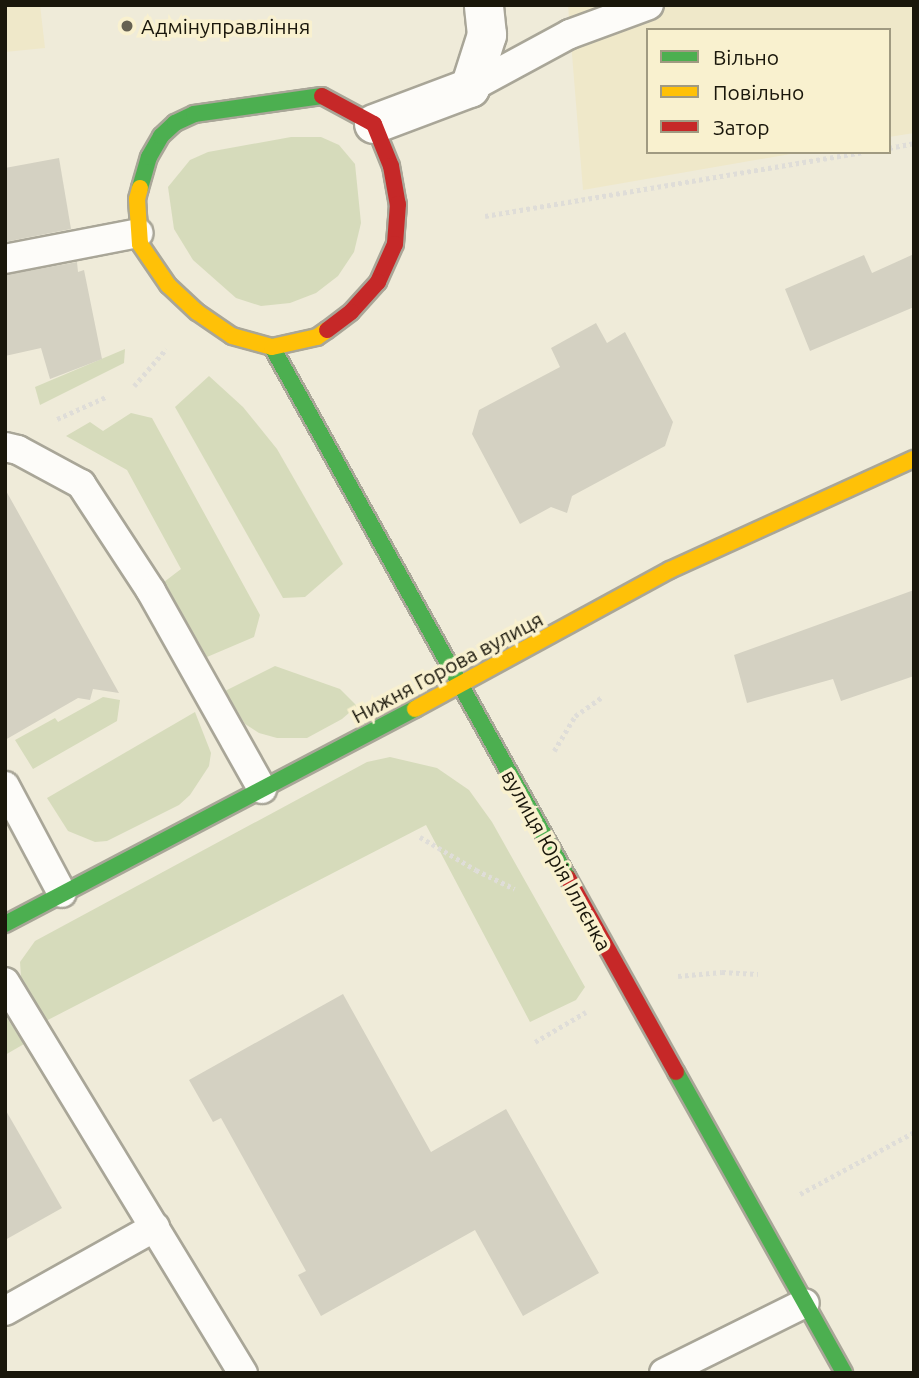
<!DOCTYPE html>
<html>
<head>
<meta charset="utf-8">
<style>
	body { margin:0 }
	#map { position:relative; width:919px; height:1378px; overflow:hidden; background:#efebd9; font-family:Ubuntu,sans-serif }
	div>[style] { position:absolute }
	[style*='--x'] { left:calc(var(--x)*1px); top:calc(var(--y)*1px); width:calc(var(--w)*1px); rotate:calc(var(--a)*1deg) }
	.built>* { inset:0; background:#efe8c9 }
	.green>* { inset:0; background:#d6dbbb }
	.building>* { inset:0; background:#d4d1c2 }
	.path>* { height:4.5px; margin-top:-2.25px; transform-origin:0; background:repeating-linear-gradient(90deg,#dfddd8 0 3.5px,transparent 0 7px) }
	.roads { filter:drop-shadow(2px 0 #a9a698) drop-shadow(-2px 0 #a9a698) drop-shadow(0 2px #a9a698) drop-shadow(0 -2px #a9a698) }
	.lane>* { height:28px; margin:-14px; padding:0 14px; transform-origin:14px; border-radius:14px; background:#fdfcf9 }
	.street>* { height:38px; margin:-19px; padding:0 19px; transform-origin:19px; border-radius:19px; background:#fdfcf9 }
	.fast>* { height:16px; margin:-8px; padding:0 8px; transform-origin:8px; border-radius:8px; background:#4caf50 }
	.slow>* { height:16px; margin:-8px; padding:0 8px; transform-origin:8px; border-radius:8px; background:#ffc107 }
	.jam>* { height:16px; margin:-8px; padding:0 8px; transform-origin:8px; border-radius:8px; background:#c62828 }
	.dots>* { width:19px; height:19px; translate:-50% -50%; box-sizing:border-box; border:4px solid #f9f1cf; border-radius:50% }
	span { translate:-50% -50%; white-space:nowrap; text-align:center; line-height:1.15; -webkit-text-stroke:7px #f9f1cf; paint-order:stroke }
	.poi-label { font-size:21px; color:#1a170b }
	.left { translate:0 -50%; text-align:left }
	.street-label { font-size:21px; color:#1a170b }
	.frame { position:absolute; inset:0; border:7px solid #1a170b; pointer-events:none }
	.legend { position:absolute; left:646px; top:28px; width:245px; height:126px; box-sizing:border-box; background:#f9f1cf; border:2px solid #a09a81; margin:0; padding:9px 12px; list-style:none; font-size:21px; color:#1a170b }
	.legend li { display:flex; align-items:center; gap:14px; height:35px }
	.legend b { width:35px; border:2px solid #a09a81 }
</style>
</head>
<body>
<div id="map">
	<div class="built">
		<i style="clip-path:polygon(5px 5px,40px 5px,45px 48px,5px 52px)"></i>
		<i style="clip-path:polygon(568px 5px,914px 5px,914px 133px,889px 137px,889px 30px,648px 30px,648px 152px,802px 152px,583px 190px)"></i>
	</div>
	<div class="green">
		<i style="clip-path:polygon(291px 137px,321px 137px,339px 145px,355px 164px,361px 223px,354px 252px,338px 276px,316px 293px,290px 303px,261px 306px,236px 298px,193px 260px,174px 229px,168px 187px,190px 160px,208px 152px)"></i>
		<i style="clip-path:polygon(125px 349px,124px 363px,40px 405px,35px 387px)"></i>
		<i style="clip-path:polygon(209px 376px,243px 407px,277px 449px,343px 564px,305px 597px,283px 598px,175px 407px)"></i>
		<i style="clip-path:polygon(131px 413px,152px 418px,260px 615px,254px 637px,207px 657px,164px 582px,181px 569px,127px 470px,66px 436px,90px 422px,103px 431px)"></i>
		<i style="clip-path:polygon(275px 666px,340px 689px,357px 706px,342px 719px,307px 738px,277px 738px,259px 733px,245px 724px,225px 691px)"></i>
		<i style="clip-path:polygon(103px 697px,120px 700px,117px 721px,33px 769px,15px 740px,55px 718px,58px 722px)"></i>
		<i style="clip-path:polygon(195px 712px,211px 753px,209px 766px,190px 795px,179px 805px,107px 841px,95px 842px,68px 831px,47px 798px)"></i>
		<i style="clip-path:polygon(390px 757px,437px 768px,469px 790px,492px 822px,585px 987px,576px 1000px,530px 1022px,426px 825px,42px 1023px,27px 997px,21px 977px,20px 962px,35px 941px,367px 762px)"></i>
		<i style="clip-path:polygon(5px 1015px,24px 1044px,5px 1055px)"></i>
	</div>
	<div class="building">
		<i style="clip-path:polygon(59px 158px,71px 229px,5px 242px,5px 168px)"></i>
		<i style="clip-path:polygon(914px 254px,914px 307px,810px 351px,785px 289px,864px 255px,872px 273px)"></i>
		<i style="clip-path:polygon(77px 262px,78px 272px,84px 270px,102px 359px,50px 379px,41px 348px,5px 356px,5px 275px)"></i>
		<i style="clip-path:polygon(596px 323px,607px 343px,625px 332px,673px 422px,665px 446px,572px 496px,567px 513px,551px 507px,520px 524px,472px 434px,479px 410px,560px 367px,551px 348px)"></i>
		<i style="clip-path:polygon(5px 489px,119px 693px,93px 689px,90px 700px,78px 698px,5px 740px)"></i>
		<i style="clip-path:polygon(914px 590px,914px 676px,841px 701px,833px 679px,747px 703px,734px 655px)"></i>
		<i style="clip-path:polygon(343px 994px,431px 1152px,506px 1109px,599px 1273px,523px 1316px,475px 1230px,321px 1316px,298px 1275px,306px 1271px,221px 1118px,213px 1122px,189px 1080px)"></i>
		<i style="clip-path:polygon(5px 1109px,62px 1208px,5px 1240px)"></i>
	</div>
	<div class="path">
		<i style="--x:889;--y:148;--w:25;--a:-11"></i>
		<i style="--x:485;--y:216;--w:382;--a:-9.6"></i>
		<i style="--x:134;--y:386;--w:49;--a:-49.1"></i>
		<i style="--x:57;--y:419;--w:54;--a:-24.2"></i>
		<i style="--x:554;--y:751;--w:41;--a:-59"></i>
		<i style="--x:575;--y:716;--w:32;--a:-35"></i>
		<i style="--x:420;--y:837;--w:65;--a:30.5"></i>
		<i style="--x:476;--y:870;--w:43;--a:26"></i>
		<i style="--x:678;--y:976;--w:44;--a:-5.2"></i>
		<i style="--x:722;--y:972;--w:36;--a:3"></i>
		<i style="--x:535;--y:1042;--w:59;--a:-30.5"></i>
		<i style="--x:800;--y:1194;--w:130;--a:-28.5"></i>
	</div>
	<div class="roads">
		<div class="lane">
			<i style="--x:470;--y:88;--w:114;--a:-28.4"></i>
			<i style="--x:570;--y:34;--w:84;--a:-20.2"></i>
			<i style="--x:5;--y:259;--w:136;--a:-11"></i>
			<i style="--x:5;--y:447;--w:13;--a:13"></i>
			<i style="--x:18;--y:450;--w:72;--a:28.4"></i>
			<i style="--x:81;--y:484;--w:128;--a:56.8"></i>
			<i style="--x:151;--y:591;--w:227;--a:60.7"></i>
			<i style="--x:5;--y:786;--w:121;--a:62"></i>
			<i style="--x:5;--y:982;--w:458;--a:58.7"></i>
			<i style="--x:5;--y:1311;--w:172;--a:-29.2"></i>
			<i style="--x:664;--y:1373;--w:157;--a:-26.4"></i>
		</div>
		<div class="street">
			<i style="--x:374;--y:124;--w:103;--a:-20.6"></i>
			<i style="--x:470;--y:88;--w:56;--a:-72.2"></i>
			<i style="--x:487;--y:35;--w:30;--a:-96"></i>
		</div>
		<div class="fast">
			<i style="--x:140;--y:188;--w:32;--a:-74"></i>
			<i style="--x:149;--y:157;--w:24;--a:-60"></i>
			<i style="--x:161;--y:136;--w:19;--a:-43"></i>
			<i style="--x:175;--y:123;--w:21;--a:-25"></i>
			<i style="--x:194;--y:114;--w:129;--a:-8"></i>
			<i style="--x:272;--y:347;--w:608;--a:60.86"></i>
			<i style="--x:5;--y:924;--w:463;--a:-27.7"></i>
			<i style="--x:676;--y:1072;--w:345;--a:60.8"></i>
		</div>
		<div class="slow">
			<i style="--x:140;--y:188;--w:11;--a:105"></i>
			<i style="--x:137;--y:199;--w:45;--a:86.2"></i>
			<i style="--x:140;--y:244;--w:50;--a:55.7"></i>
			<i style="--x:168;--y:285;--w:40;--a:43"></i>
			<i style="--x:197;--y:312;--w:42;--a:34.4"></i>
			<i style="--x:232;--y:336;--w:41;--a:15.4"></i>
			<i style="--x:272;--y:347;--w:46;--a:-12.5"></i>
			<i style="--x:317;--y:337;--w:12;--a:-35"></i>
			<i style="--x:415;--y:709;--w:290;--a:-28.6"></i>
			<i style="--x:670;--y:570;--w:268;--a:-24.5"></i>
		</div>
		<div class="jam">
			<i style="--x:322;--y:96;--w:59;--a:28.3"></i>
			<i style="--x:374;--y:124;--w:45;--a:68"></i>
			<i style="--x:391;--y:166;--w:39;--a:80"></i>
			<i style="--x:398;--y:204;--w:40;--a:94.3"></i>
			<i style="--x:395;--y:244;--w:42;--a:114.1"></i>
			<i style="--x:378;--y:282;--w:40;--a:132"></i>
			<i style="--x:351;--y:312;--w:30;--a:143"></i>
			<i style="--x:568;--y:878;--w:222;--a:60.9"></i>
		</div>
	</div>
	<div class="dots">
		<i style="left:127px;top:26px;background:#656153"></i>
	</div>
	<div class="poi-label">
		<span class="left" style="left:141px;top:26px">Адмінуправління</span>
	</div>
	<div class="street-label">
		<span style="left:447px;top:667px;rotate:-28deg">Нижня Горова вулиця</span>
		<span style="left:557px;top:860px;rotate:61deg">вулиця Юрія Іллєнка</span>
	</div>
	<div class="frame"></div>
	<ul class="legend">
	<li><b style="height:9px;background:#4caf50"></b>Вільно</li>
	<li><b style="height:9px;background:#ffc107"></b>Повільно</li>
	<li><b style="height:9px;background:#c62828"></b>Затор</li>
	</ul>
</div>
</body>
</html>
